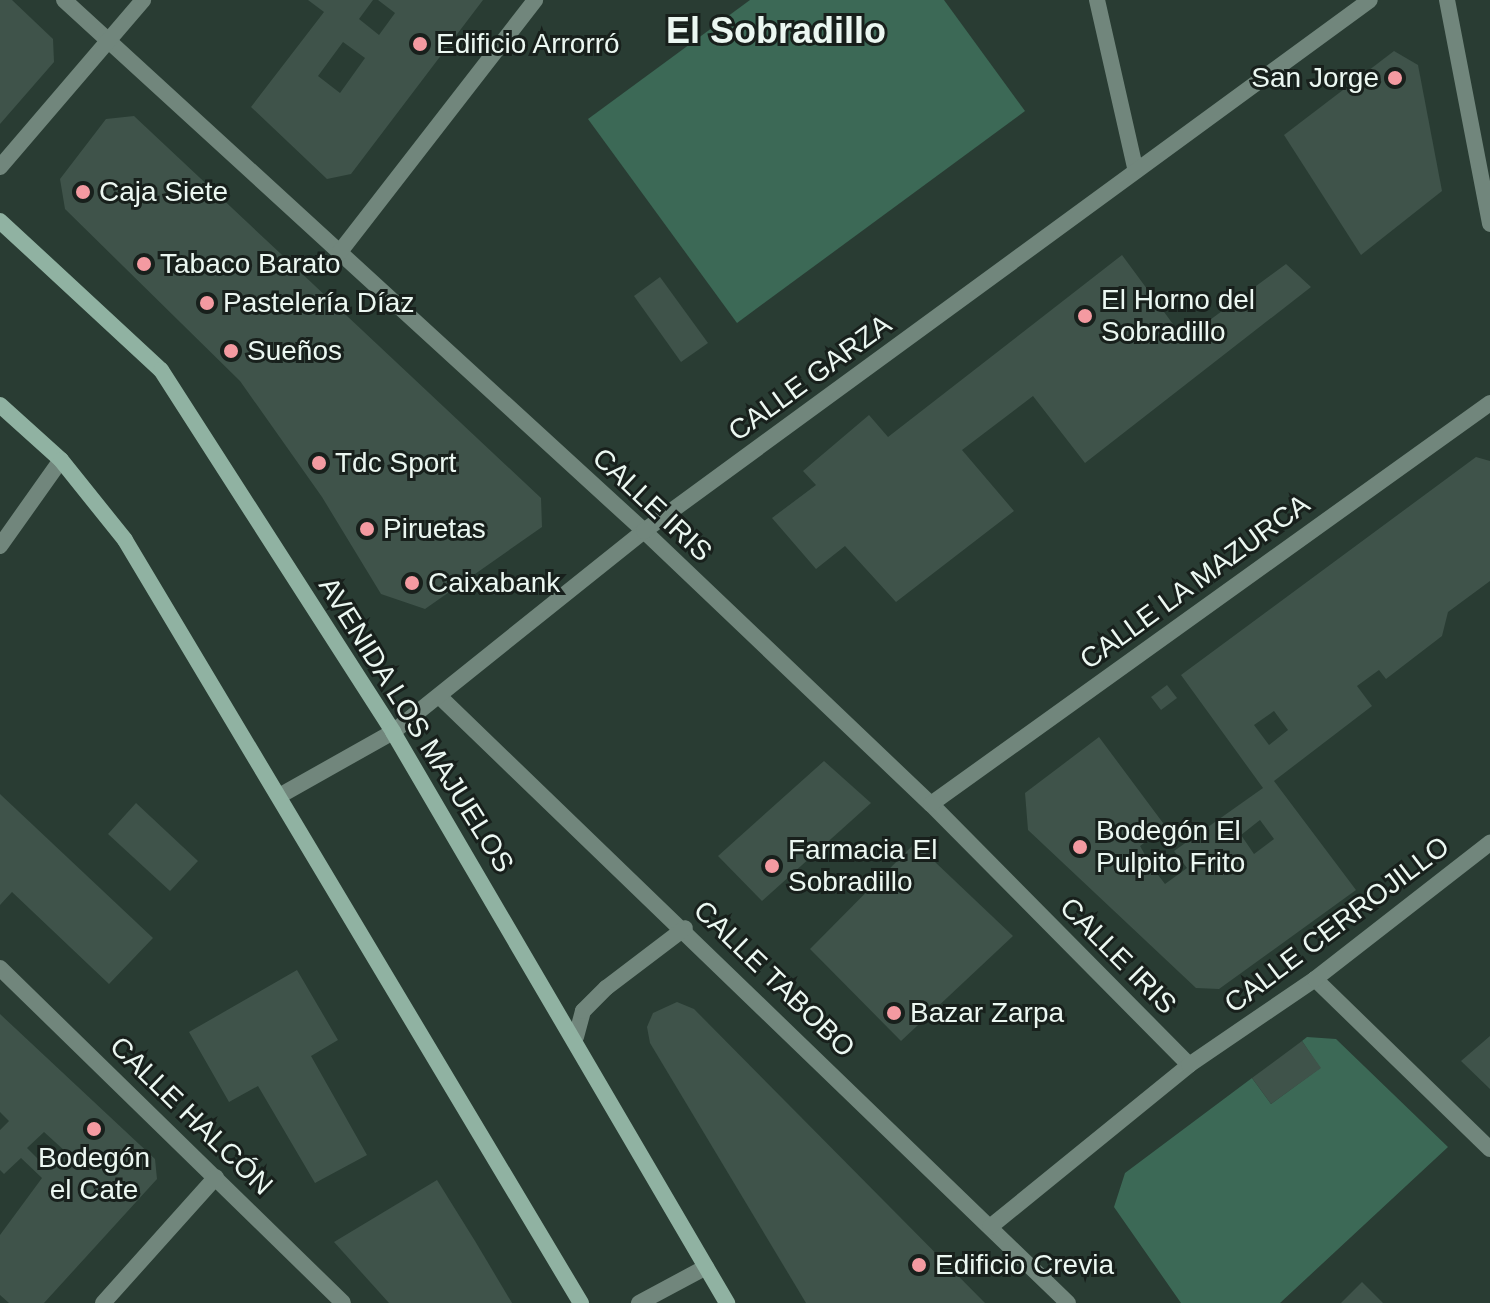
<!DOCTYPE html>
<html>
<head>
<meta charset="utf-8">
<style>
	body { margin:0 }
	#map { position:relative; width:1490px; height:1303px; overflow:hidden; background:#293c33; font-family:Arial,sans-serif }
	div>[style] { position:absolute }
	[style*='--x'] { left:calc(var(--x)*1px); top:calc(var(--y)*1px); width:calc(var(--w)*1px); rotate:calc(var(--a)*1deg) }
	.green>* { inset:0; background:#3c6956 }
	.building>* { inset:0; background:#3f534a }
	.street>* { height:16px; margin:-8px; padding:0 8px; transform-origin:8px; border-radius:8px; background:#71867c }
	.secondary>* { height:16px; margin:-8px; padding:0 8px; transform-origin:8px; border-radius:8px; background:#90b2a2 }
	.dots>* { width:22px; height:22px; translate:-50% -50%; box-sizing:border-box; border:4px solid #18201c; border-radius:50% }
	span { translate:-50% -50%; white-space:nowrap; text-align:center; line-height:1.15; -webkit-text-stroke:6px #18201c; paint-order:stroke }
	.poi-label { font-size:28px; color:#ebf7f1 }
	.left { translate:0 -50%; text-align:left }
	.right { translate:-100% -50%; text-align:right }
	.street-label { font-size:28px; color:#ebf7f1 }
	.district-label { font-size:36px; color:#ebf7f1; font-weight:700 }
</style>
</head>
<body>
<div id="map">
	<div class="green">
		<i style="clip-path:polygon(750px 0,944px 0,1025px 111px,737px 323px,588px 119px)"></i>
		<i style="clip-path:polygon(1307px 1037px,1336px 1039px,1448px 1147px,1280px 1303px,1181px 1303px,1114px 1207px,1125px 1173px,1252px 1078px,1271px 1104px,1320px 1068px,1302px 1041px)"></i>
	</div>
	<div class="building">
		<i style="clip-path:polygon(0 0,12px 0,53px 39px,54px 62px,0 124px)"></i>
		<i style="clip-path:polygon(evenodd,308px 0,373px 0,359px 19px,379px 35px,395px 13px,378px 0,483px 0,351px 174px,327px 179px,251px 107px,324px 12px,308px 0,343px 42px,365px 58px,340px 93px,318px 76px,343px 42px)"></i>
		<i style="clip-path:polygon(1394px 51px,1418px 65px,1442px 191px,1361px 255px,1284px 135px)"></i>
		<i style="clip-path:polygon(134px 116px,541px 498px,542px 527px,425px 609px,381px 594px,322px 497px,240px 381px,65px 209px,60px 179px,106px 119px)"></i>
		<i style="clip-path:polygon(1122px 255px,1184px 339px,1286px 264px,1311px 287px,1085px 463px,1033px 396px,962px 450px,1014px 511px,896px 602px,845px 546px,816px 569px,772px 518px,816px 485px,803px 471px,869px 415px,888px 437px)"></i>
		<i style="clip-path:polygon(660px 277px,708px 343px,681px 362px,634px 296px)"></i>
		<i style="clip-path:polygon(evenodd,1476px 457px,1490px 461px,1490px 581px,1448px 612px,1442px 636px,1386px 679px,1379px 670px,1357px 686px,1372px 706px,1274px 781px,1356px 890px,1219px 989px,1196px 988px,1028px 830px,1025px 793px,1099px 737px,1166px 827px,1140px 846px,1152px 867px,1165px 884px,1187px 868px,1174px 851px,1263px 788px,1181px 675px,1476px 457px,1274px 711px,1288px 730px,1269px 745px,1254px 725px,1274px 711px,1476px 457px,1260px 820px,1274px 839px,1254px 854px,1241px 835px,1260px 820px)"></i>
		<i style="clip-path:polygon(1167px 685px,1177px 698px,1161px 710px,1151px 697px)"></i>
		<i style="clip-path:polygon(824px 761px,871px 803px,762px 901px,718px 856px)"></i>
		<i style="clip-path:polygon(0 794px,153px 938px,109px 984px,12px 892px,0 905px)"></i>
		<i style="clip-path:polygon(136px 803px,198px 861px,170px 891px,108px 834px)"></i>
		<i style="clip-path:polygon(915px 843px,1013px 936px,901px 1041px,810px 949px)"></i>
		<i style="clip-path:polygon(297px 970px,338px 1040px,311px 1056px,367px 1155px,315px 1183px,258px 1086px,229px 1102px,189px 1032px)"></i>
		<i style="clip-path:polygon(677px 1002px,694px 1009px,985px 1303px,806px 1303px,650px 1043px,647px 1027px,653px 1013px)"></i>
		<i style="clip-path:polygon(evenodd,0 1014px,155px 1159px,157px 1179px,44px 1303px,9px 1303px,0 1295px,0 1235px,42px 1178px,21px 1158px,4px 1174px,0 1170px,0 1130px,9px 1121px,0 1112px,0 1014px,44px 1132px,66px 1152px,48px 1169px,27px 1148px,44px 1132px)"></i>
		<i style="clip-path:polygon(1490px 1036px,1490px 1089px,1461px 1061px)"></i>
		<i style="clip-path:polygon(1302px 1041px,1321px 1068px,1271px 1104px,1252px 1078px)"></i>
		<i style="clip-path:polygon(437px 1180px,475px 1241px,512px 1303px,389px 1303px,334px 1242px)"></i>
		<i style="clip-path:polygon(1362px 1282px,1383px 1303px,1341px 1303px)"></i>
	</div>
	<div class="street">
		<i style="--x:64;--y:0;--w:786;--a:42.47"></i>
		<i style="--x:644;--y:531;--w:396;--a:43.6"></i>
		<i style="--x:931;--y:804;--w:367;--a:45.3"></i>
		<i style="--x:1097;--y:0;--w:175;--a:77.2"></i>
		<i style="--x:1447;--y:0;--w:228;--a:79.1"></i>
		<i style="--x:0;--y:167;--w:220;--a:-49.4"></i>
		<i style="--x:339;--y:253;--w:320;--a:-52.2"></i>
		<i style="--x:0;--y:546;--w:105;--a:-54.7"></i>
		<i style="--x:439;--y:696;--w:874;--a:43.98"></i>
		<i style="--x:281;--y:795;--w:129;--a:-29.4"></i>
		<i style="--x:393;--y:732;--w:322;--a:-38.7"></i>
		<i style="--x:644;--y:531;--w:899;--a:-36.18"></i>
		<i style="--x:931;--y:804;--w:688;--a:-35.65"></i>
		<i style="--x:0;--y:968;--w:479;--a:44.3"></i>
		<i style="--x:1315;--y:979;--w:244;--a:44.2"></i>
		<i style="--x:576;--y:1037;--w:27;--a:-75"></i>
		<i style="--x:583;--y:1011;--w:33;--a:-45"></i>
		<i style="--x:606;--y:988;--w:99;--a:-37.2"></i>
		<i style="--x:990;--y:1227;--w:257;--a:-39.1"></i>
		<i style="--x:1189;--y:1065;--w:153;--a:-34.3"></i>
		<i style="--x:1315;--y:979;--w:222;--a:-37.9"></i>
		<i style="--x:103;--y:1303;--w:169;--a:-48.1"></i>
		<i style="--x:639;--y:1303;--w:76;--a:-28.2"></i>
	</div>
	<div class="secondary">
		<i style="--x:0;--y:221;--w:219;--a:42.8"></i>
		<i style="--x:161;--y:370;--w:430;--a:57.3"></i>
		<i style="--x:393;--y:732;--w:662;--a:59.67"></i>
		<i style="--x:0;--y:405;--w:82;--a:42"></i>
		<i style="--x:61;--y:460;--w:102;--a:51.3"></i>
		<i style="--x:125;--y:540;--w:889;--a:59.14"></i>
	</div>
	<div class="dots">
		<i style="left:420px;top:44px;background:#f49aa1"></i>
		<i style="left:1395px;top:78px;background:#f49aa1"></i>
		<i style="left:83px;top:192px;background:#f49aa1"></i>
		<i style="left:144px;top:264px;background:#f49aa1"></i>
		<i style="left:207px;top:303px;background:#f49aa1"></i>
		<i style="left:1085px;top:316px;background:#f49aa1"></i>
		<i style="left:231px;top:351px;background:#f49aa1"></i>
		<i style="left:319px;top:463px;background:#f49aa1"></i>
		<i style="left:367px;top:529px;background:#f49aa1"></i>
		<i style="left:412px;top:583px;background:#f49aa1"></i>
		<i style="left:1080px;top:847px;background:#f49aa1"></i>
		<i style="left:772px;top:866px;background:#f49aa1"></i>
		<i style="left:894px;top:1013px;background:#f49aa1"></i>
		<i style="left:94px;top:1129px;background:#f49aa1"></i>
		<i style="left:919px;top:1265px;background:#f49aa1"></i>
	</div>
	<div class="poi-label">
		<span class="left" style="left:436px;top:44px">Edificio Arrorró</span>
		<span class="right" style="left:1379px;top:78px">San Jorge</span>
		<span class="left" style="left:99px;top:192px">Caja Siete</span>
		<span class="left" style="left:160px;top:264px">Tabaco Barato</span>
		<span class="left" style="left:1101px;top:316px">El Horno del<br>Sobradillo</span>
		<span class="left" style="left:223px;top:303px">Pastelería Díaz</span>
		<span class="left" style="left:247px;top:351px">Sueños</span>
		<span class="left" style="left:335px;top:463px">Tdc Sport</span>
		<span class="left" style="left:383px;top:529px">Piruetas</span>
		<span class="left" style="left:428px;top:583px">Caixabank</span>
		<span class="left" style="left:1096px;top:847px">Bodegón El<br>Pulpito Frito</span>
		<span class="left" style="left:788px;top:866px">Farmacia El<br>Sobradillo</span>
		<span class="left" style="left:910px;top:1013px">Bazar Zarpa</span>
		<span style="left:94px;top:1174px">Bodegón<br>el Cate</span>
		<span class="left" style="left:935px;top:1265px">Edificio Crevia</span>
	</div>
	<div class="street-label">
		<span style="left:810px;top:378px;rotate:-36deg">CALLE GARZA</span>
		<span style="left:652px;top:505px;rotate:43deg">CALLE IRIS</span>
		<span style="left:1195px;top:582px;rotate:-36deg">CALLE LA MAZURCA</span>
		<span style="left:416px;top:725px;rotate:58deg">AVENIDA LOS MAJUELOS</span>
		<span style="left:1337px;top:925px;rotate:-37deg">CALLE CERROJILLO</span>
		<span style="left:1118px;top:956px;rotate:45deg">CALLE IRIS</span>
		<span style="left:774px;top:979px;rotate:44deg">CALLE TABOBO</span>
		<span style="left:191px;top:1116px;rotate:44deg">CALLE HALCÓN</span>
	</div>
	<div class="district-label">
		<span style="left:776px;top:31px">El Sobradillo</span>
	</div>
</div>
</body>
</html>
